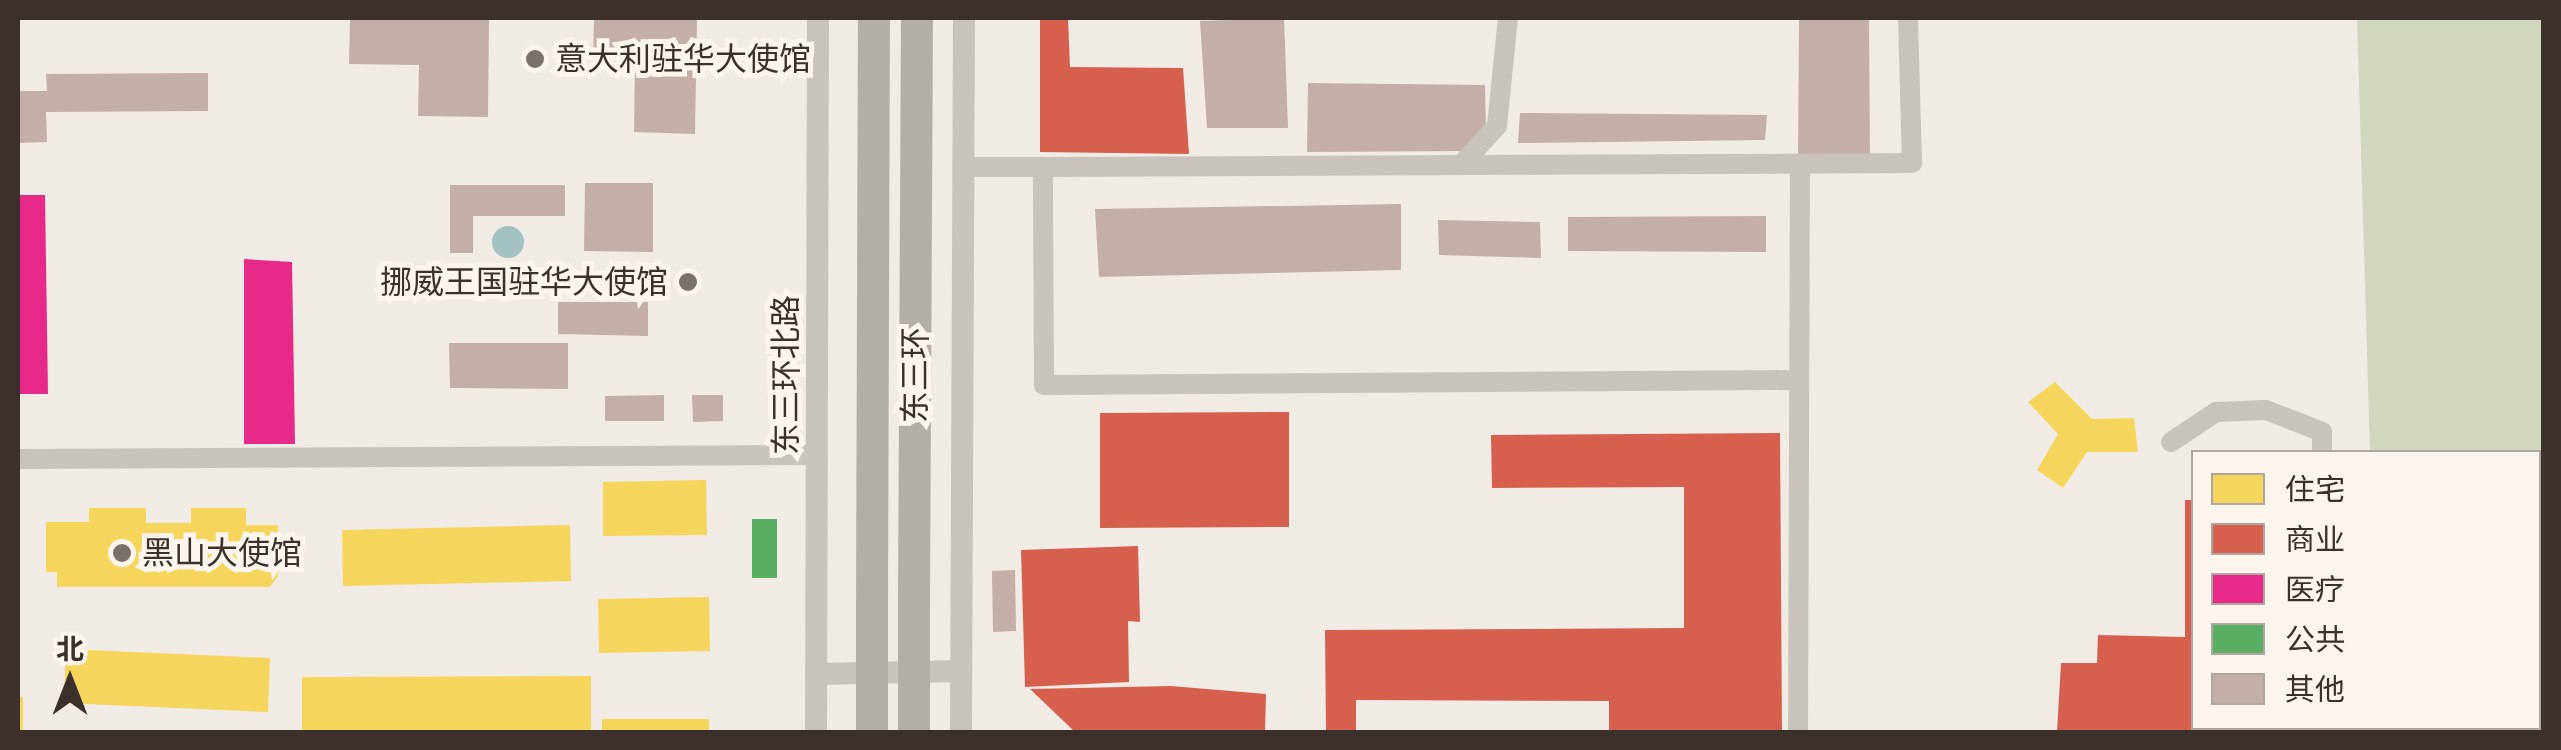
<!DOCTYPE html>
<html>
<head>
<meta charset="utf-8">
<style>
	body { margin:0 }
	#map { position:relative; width:2561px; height:750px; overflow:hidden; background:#f0ebe5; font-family:Poppins,"Noto Sans SC",sans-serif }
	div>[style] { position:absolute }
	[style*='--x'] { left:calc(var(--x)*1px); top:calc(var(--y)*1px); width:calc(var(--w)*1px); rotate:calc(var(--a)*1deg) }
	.green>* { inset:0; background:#d1d6bf }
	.water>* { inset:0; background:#a1c2c1 }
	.round { border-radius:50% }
	.homes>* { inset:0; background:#f6d55c }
	.shops>* { inset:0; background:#d6604d }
	.health>* { inset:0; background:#e7298a }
	.public>* { inset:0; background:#5aae61 }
	.building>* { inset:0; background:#c3afa7 }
	.minor>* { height:20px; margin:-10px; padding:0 10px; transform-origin:10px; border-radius:10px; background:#c9c3be }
	.tertiary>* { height:22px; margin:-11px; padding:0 11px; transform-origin:11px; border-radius:11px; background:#c9c3be }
	.trunk>* { height:32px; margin:-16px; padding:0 16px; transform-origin:16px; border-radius:16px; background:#b4aea8 }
	.trunk-bridge>* { height:32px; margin:-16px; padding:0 16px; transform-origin:16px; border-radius:16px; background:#b4aea8 }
	.dots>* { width:28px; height:28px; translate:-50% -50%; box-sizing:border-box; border:5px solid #fbf5ee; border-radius:50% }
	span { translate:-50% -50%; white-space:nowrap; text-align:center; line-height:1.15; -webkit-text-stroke:10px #fbf5ee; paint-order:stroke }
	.poi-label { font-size:32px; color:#3b302b }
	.left { translate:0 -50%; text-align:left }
	.right { translate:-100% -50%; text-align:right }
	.street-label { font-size:32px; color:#3b302b }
	.frame { position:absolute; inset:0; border:20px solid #3b302b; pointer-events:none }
	.legend { position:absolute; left:2191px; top:450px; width:350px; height:280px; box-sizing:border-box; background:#fbf5ee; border:2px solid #aea6a0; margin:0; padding:12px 18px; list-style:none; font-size:30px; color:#3b302b }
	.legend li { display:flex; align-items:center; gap:20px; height:50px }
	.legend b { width:50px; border:2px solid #aea6a0 }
	.north { position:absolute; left:20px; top:630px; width:100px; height:100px; -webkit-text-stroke:8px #fbf5ee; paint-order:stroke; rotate:0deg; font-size:28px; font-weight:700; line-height:40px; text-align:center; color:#3b302b }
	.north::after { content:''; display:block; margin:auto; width:35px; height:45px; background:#3b302b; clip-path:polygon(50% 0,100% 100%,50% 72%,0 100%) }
</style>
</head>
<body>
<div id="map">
	<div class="green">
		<i style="clip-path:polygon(2357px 18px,2543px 18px,2543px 732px,2372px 732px,2538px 728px,2538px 452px,2370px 452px)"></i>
	</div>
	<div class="water">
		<i class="round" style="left:492px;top:226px;width:32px;height:32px"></i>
	</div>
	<div class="homes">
		<i style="clip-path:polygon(2055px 382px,2092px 419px,2134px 418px,2138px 452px,2087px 452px,2063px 488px,2037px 470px,2058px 434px,2028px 402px)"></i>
		<i style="clip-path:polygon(706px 480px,707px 535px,603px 536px,603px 482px)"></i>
		<i style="clip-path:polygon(89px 508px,146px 508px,146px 523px,191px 523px,191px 508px,246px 508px,246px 525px,278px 525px,278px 576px,270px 587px,57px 587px,57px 572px,46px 572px,46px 522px,89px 522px)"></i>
		<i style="clip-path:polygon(570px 525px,571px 581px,343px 586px,342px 530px)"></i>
		<i style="clip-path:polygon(709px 597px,710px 651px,599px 653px,598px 599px)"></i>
		<i style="clip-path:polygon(66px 649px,270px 658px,268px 712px,64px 703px)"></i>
		<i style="clip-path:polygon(591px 676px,591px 731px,302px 732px,302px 677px)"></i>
		<i style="clip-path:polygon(18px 697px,23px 697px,23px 732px,18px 732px)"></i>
		<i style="clip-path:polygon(602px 719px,709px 719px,709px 732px,602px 732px)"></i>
	</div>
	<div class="shops">
		<i style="clip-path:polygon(1040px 18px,1068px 18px,1070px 67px,1183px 68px,1189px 154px,1040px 152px)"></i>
		<i style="clip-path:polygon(1289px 412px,1289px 527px,1100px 528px,1100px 413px)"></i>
		<i style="clip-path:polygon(1780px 433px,1782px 732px,1609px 732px,1609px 701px,1356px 700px,1356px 732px,1326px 732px,1325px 630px,1684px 628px,1684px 487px,1492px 488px,1491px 435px)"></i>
		<i style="clip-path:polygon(2185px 500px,2194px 500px,2194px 728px,2270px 732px,2057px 732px,2061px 663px,2097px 663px,2098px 635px,2185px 637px)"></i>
		<i style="clip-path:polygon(1138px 546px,1140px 622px,1128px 621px,1129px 682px,1025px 687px,1021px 550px)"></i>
		<i style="clip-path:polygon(1171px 686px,1266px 694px,1265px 732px,1075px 732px,1030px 689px)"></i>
	</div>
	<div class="health">
		<i style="clip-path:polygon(18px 195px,45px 195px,48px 394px,18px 394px)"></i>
		<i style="clip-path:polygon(244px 259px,292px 262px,295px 444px,244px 444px)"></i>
	</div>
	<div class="public">
		<i style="clip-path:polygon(752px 519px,777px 519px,777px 578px,752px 578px)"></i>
	</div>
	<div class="building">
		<i style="clip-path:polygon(458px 18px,489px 18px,488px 117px,418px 116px,419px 65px,349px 64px,350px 20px)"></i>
		<i style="clip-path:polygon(697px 18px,695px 134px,634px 132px,635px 60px,593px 59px,594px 20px)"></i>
		<i style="clip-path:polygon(1284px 18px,1288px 128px,1207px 128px,1200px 21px)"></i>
		<i style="clip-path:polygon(1799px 18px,1869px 18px,1870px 157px,1798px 159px)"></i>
		<i style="clip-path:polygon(208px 73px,208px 111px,46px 112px,47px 142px,18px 143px,18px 91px,47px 91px,46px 74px)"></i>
		<i style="clip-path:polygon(1308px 83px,1485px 85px,1486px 129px,1467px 151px,1307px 152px)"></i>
		<i style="clip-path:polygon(1520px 113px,1767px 115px,1765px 140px,1518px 143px)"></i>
		<i style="clip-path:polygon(585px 183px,653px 183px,653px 252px,584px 251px)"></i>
		<i style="clip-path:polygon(450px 185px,565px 185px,565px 216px,473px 216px,473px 253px,450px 253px)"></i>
		<i style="clip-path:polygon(1401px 204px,1401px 270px,1099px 277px,1095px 209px)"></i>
		<i style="clip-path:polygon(1766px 216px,1766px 252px,1568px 251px,1568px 217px)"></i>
		<i style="clip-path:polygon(1438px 220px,1540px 222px,1541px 258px,1439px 255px)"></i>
		<i style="clip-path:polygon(558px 302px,648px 302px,648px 336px,558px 334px)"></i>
		<i style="clip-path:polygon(449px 343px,568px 343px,568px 389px,450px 388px)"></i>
		<i style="clip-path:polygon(664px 395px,664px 421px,605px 421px,605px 396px)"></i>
		<i style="clip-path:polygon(692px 395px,723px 395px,723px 421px,693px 422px)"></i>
		<i style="clip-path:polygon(1015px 570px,1016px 631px,993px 632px,992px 571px)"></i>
	</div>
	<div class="minor">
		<i style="--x:1461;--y:165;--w:53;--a:-47.3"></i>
		<i style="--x:1497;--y:126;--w:109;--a:-84.2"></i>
		<i style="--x:963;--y:167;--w:80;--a:0"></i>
		<i style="--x:1798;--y:380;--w:754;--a:179.62"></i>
		<i style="--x:1044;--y:385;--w:218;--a:-90.3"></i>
		<i style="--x:1043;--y:167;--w:869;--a:-0.26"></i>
		<i style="--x:1912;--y:163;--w:145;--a:-91.6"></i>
		<i style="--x:2171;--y:442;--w:54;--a:-33.7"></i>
		<i style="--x:2216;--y:412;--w:50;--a:-2.3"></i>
		<i style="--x:2266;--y:410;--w:60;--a:21.4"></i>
		<i style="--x:2322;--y:432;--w:20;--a:90"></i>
		<i style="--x:18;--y:459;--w:800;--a:-0.29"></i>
		<i style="--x:1798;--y:732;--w:567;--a:-89.8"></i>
		<i style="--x:2310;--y:732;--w:4;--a:-90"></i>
		<i style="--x:2335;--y:732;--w:4;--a:-90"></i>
	</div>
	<div class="tertiary">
		<i style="--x:816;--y:674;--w:145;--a:-1.2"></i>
		<i style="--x:816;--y:732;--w:714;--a:-89.84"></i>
		<i style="--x:961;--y:732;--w:714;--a:-89.76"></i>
	</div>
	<div class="trunk">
		<i style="--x:914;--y:605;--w:587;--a:-89.71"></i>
		<i style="--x:872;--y:606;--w:588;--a:-89.81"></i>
	</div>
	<div class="trunk-bridge">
		<i style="--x:914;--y:605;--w:127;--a:90"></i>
		<i style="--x:872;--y:732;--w:126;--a:-90"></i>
	</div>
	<div class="dots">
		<i style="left:535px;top:59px;background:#7a716c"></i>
		<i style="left:688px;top:282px;background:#7a716c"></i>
		<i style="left:122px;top:553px;background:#7a716c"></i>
	</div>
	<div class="poi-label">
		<span class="left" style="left:555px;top:59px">意大利驻华大使馆</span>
		<span class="right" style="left:668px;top:282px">挪威王国驻华大使馆</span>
		<span class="left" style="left:142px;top:553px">黑山大使馆</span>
	</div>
	<div class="street-label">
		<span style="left:786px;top:375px;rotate:-90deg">东三环北路</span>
		<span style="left:915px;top:375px;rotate:-90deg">东三环</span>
	</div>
	<div class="frame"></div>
	<ul class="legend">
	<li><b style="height:28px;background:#f6d55c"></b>住宅</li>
	<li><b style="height:28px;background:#d6604d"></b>商业</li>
	<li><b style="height:28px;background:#e7298a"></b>医疗</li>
	<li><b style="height:28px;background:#5aae61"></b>公共</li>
	<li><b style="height:28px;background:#c3afa7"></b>其他</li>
	</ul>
	<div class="north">北</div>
</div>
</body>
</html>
